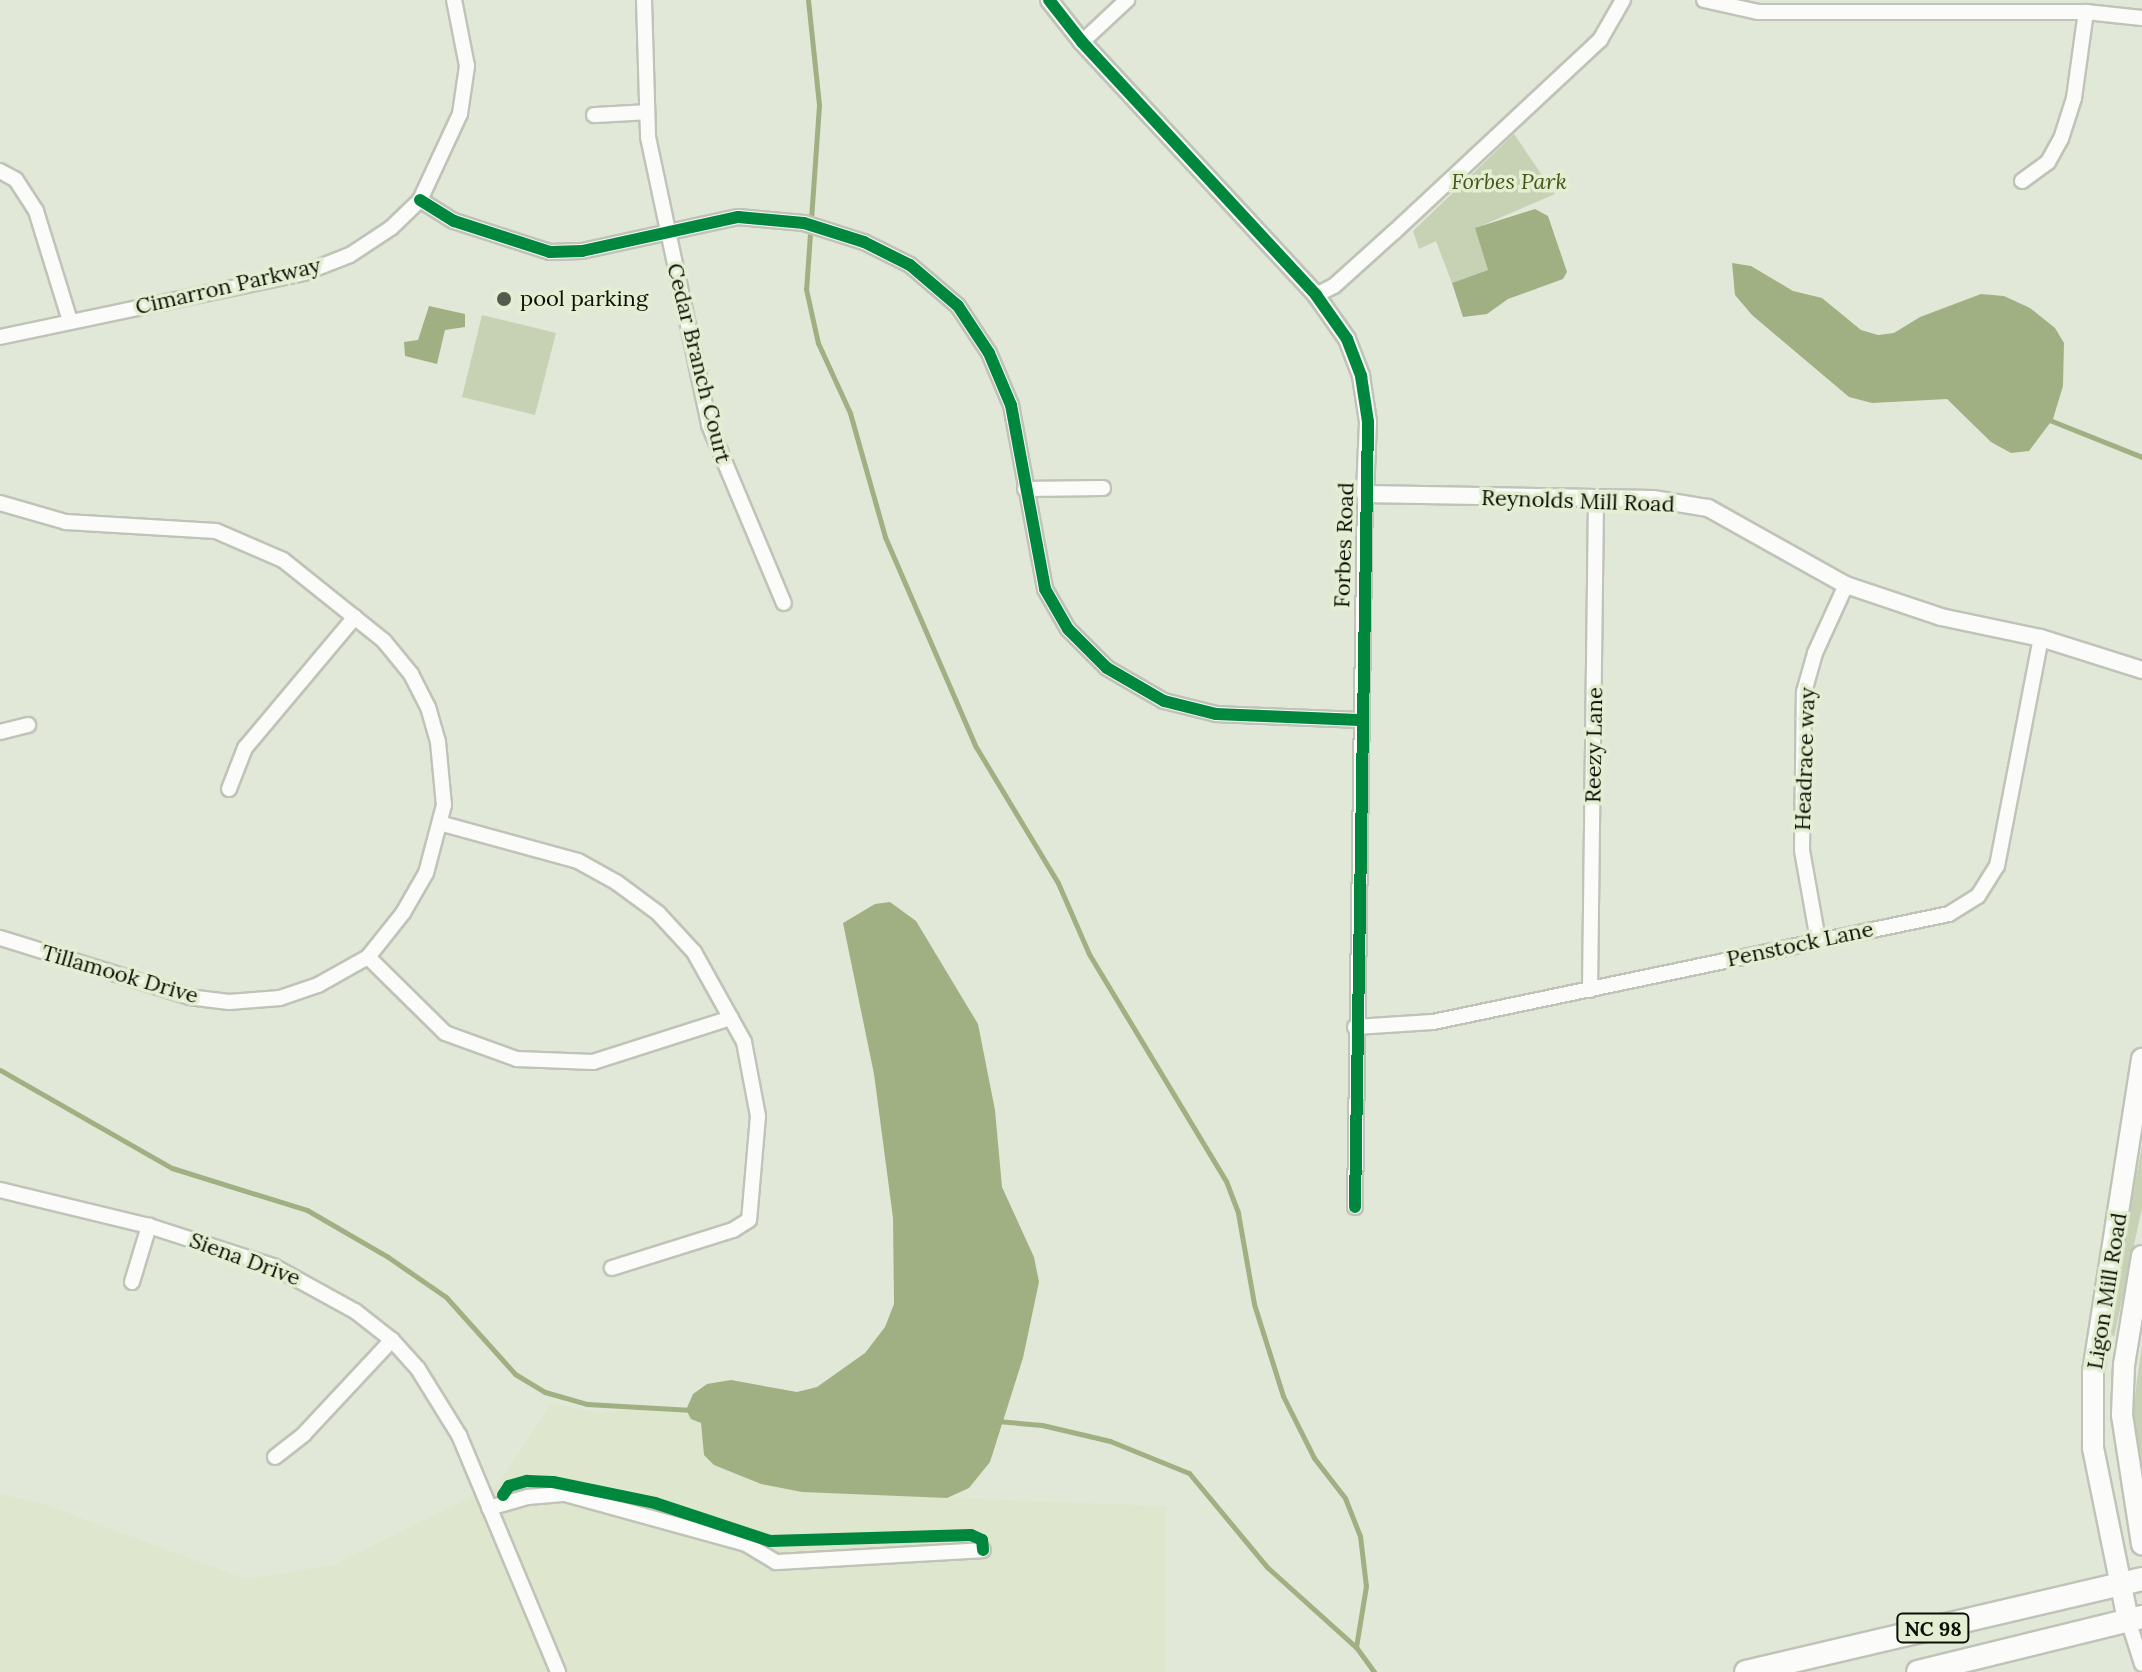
<!DOCTYPE html>
<html>
<head>
<meta charset="utf-8">
<style>
	body { margin:0 }
	#map { position:relative; width:2142px; height:1672px; overflow:hidden; background:#e2e8d8; font-family:Lora,serif }
	div>[style] { position:absolute }
	[style*='--x'] { left:calc(var(--x)*1px); top:calc(var(--y)*1px); width:calc(var(--w)*1px); rotate:calc(var(--a)*1deg) }
	.built>* { inset:0; background:#dee7cd }
	.green>* { inset:0; background:#c7d1b4 }
	.water>* { inset:0; background:#a1b083 }
	.stream>* { height:5px; margin:-2.5px; padding:0 2.5px; transform-origin:2.5px; border-radius:2.5px; background:#a1b083 }
	.roads { filter:drop-shadow(2px 0 #bfc3b8) drop-shadow(-2px 0 #bfc3b8) drop-shadow(0 2px #bfc3b8) drop-shadow(0 -2px #bfc3b8) }
	.minor>* { height:14px; margin:-7px; padding:0 7px; transform-origin:7px; border-radius:7px; background:#fbfcf9 }
	.tertiary>* { height:16px; margin:-8px; padding:0 8px; transform-origin:8px; border-radius:8px; background:#fbfcf9 }
	.secondary>* { height:20px; margin:-10px; padding:0 10px; transform-origin:10px; border-radius:10px; background:#fbfcf9 }
	.trunk>* { height:22px; margin:-11px; padding:0 11px; transform-origin:11px; border-radius:11px; background:#fbfcf9 }
	.cycleway>* { height:12px; margin:-6px; padding:0 6px; transform-origin:6px; border-radius:6px; background:#00873e }
	.dots>* { width:22px; height:22px; translate:-50% -50%; box-sizing:border-box; border:4px solid #e4eed2; border-radius:50% }
	span { translate:-50% -50%; white-space:nowrap; text-align:center; line-height:1.15; -webkit-text-stroke:7px #e4eed2; paint-order:stroke }
	.shield-label span { padding:2px 6px; background:#e4eed2; border:2px solid; border-radius:6px; -webkit-text-stroke-width:0 }
	.shield-label { font-size:20px; color:#0b0f06; font-weight:700 }
	.park-label { font-size:22px; color:#465719; font-style:italic }
	.street-label { font-size:22px; color:#0b0f06 }
	.poi-label { font-size:22px; color:#0b0f06 }
	.left { translate:0 -50%; text-align:left }
</style>
</head>
<body>
<div id="map">
	<div class="built">
		<i style="clip-path:polygon(551px 1403px,600px 1413px,640px 1408px,697px 1416px,704px 1438px,761px 1484px,802px 1492px,1166px 1506px,1165px 1672px,0 1672px,0 1494px,44px 1504px,246px 1579px,333px 1565px,499px 1483px)"></i>
	</div>
	<div class="green">
		<i style="clip-path:polygon(1514px 134px,1555px 194px,1476px 228px,1488px 270px,1452px 283px,1436px 241px,1419px 249px,1413px 231px)"></i>
		<i style="clip-path:polygon(482px 315px,556px 333px,535px 415px,462px 397px)"></i>
		<i style="clip-path:polygon(2142px 1146px,2142px 1208px,2114px 1337px,2110px 1333px,2112px 1306px)"></i>
		<i style="clip-path:polygon(2142px 1345px,2142px 1491px,2133px 1409px)"></i>
	</div>
	<div class="water">
		<i style="clip-path:polygon(1535px 209px,1548px 216px,1567px 272px,1563px 279px,1508px 299px,1487px 314px,1463px 317px,1452px 283px,1488px 270px,1475px 228px)"></i>
		<i style="clip-path:polygon(1732px 263px,1751px 266px,1793px 291px,1822px 298px,1861px 330px,1878px 335px,1894px 333px,1920px 317px,1981px 294px,2004px 296px,2030px 308px,2055px 328px,2064px 343px,2063px 386px,2053px 419px,2029px 451px,2011px 453px,1991px 442px,1947px 399px,1872px 403px,1849px 397px,1752px 315px,1735px 295px)"></i>
		<i style="clip-path:polygon(429px 306px,465px 314px,465px 327px,445px 330px,437px 364px,405px 356px,404px 342px,418px 340px)"></i>
		<i style="clip-path:polygon(890px 902px,916px 921px,978px 1024px,995px 1110px,1002px 1187px,1034px 1257px,1039px 1282px,1023px 1358px,990px 1462px,969px 1488px,947px 1498px,802px 1492px,761px 1484px,714px 1465px,704px 1455px,701px 1423px,691px 1419px,686px 1410px,693px 1394px,707px 1384px,731px 1380px,797px 1392px,817px 1387px,865px 1353px,885px 1327px,894px 1304px,893px 1218px,874px 1074px,843px 923px,875px 904px)"></i>
	</div>
	<div class="stream">
		<i style="--x:808;--y:0;--w:106;--a:84"></i>
		<i style="--x:819;--y:105;--w:184;--a:94"></i>
		<i style="--x:806;--y:289;--w:55;--a:77.5"></i>
		<i style="--x:818;--y:343;--w:77;--a:65.4"></i>
		<i style="--x:850;--y:413;--w:129;--a:74.2"></i>
		<i style="--x:885;--y:537;--w:229;--a:66.6"></i>
		<i style="--x:976;--y:747;--w:159;--a:58.9"></i>
		<i style="--x:1058;--y:883;--w:77;--a:66.4"></i>
		<i style="--x:1089;--y:954;--w:265;--a:58.9"></i>
		<i style="--x:1226;--y:1181;--w:34;--a:69"></i>
		<i style="--x:1238;--y:1213;--w:92;--a:80"></i>
		<i style="--x:1254;--y:1304;--w:96;--a:72.5"></i>
		<i style="--x:1283;--y:1396;--w:69;--a:63.4"></i>
		<i style="--x:1314;--y:1458;--w:51;--a:52.2"></i>
		<i style="--x:1345;--y:1498;--w:41;--a:68.5"></i>
		<i style="--x:1360;--y:1536;--w:50;--a:83.2"></i>
		<i style="--x:1366;--y:1586;--w:62;--a:99.3"></i>
		<i style="--x:2047;--y:419;--w:102;--a:21.8"></i>
		<i style="--x:0;--y:1070;--w:198;--a:29.7"></i>
		<i style="--x:172;--y:1168;--w:141;--a:17.3"></i>
		<i style="--x:307;--y:1210;--w:94;--a:30.1"></i>
		<i style="--x:388;--y:1257;--w:70;--a:34.6"></i>
		<i style="--x:446;--y:1297;--w:103;--a:48.1"></i>
		<i style="--x:515;--y:1374;--w:35;--a:31"></i>
		<i style="--x:545;--y:1392;--w:44;--a:15.9"></i>
		<i style="--x:587;--y:1404;--w:105;--a:3.3"></i>
		<i style="--x:997;--y:1421;--w:45;--a:5.1"></i>
		<i style="--x:1042;--y:1425;--w:70;--a:13.2"></i>
		<i style="--x:1110;--y:1441;--w:85;--a:22.1"></i>
		<i style="--x:1189;--y:1473;--w:122;--a:50.3"></i>
		<i style="--x:1267;--y:1567;--w:120;--a:42"></i>
		<i style="--x:1356;--y:1647;--w:31;--a:54"></i>
	</div>
	<div class="roads">
		<div class="minor">
			<i style="--x:644;--y:0;--w:137;--a:88.3"></i>
			<i style="--x:648;--y:137;--w:294;--a:78"></i>
			<i style="--x:709;--y:425;--w:193;--a:67.2"></i>
			<i style="--x:1704;--y:0;--w:55;--a:12.5"></i>
			<i style="--x:1758;--y:12;--w:328;--a:0"></i>
			<i style="--x:2086;--y:12;--w:56;--a:6.1"></i>
			<i style="--x:1082;--y:42;--w:62;--a:-43"></i>
			<i style="--x:594;--y:115;--w:53;--a:-3.2"></i>
			<i style="--x:0;--y:171;--w:18;--a:29"></i>
			<i style="--x:16;--y:180;--w:37;--a:57"></i>
			<i style="--x:36;--y:211;--w:115;--a:72.8"></i>
			<i style="--x:2022;--y:181;--w:32;--a:-36"></i>
			<i style="--x:2048;--y:162;--w:26;--a:-61"></i>
			<i style="--x:2061;--y:139;--w:43;--a:-72.4"></i>
			<i style="--x:2074;--y:98;--w:87;--a:-82.1"></i>
			<i style="--x:420;--y:200;--w:40;--a:32"></i>
			<i style="--x:454;--y:221;--w:101;--a:17.9"></i>
			<i style="--x:550;--y:252;--w:32;--a:-2"></i>
			<i style="--x:582;--y:251;--w:160;--a:-12.3"></i>
			<i style="--x:738;--y:217;--w:66;--a:5.2"></i>
			<i style="--x:804;--y:223;--w:63;--a:17.6"></i>
			<i style="--x:864;--y:242;--w:51;--a:26.6"></i>
			<i style="--x:910;--y:265;--w:63;--a:40.5"></i>
			<i style="--x:958;--y:306;--w:56;--a:56.6"></i>
			<i style="--x:989;--y:353;--w:56;--a:67.1"></i>
			<i style="--x:1011;--y:405;--w:187;--a:79.5"></i>
			<i style="--x:1045;--y:589;--w:46;--a:60.1"></i>
			<i style="--x:1068;--y:629;--w:55;--a:45"></i>
			<i style="--x:1107;--y:668;--w:66;--a:30.1"></i>
			<i style="--x:1164;--y:701;--w:54;--a:14"></i>
			<i style="--x:1216;--y:714;--w:143;--a:2.4"></i>
			<i style="--x:1316;--y:295;--w:20;--a:-27"></i>
			<i style="--x:1334;--y:286;--w:81;--a:-42"></i>
			<i style="--x:1394;--y:232;--w:282;--a:-43"></i>
			<i style="--x:1600;--y:40;--w:46;--a:-60.1"></i>
			<i style="--x:0;--y:337;--w:311;--a:-11.9"></i>
			<i style="--x:304;--y:273;--w:49;--a:-21.4"></i>
			<i style="--x:350;--y:255;--w:49;--a:-33.4"></i>
			<i style="--x:391;--y:228;--w:40;--a:-44"></i>
			<i style="--x:420;--y:200;--w:95;--a:-65.1"></i>
			<i style="--x:460;--y:114;--w:49;--a:-81.7"></i>
			<i style="--x:467;--y:66;--w:67;--a:-101.1"></i>
			<i style="--x:1025;--y:489;--w:78;--a:-0.7"></i>
			<i style="--x:0;--y:503;--w:69;--a:16.1"></i>
			<i style="--x:66;--y:522;--w:150;--a:3.4"></i>
			<i style="--x:216;--y:531;--w:73;--a:23.4"></i>
			<i style="--x:283;--y:560;--w:129;--a:38.7"></i>
			<i style="--x:384;--y:641;--w:43;--a:50.7"></i>
			<i style="--x:411;--y:674;--w:37;--a:63"></i>
			<i style="--x:428;--y:707;--w:36;--a:74"></i>
			<i style="--x:438;--y:742;--w:63;--a:84.6"></i>
			<i style="--x:444;--y:805;--w:70;--a:104.8"></i>
			<i style="--x:426;--y:873;--w:46;--a:119.9"></i>
			<i style="--x:403;--y:913;--w:56;--a:128.5"></i>
			<i style="--x:368;--y:957;--w:57;--a:150.8"></i>
			<i style="--x:318;--y:985;--w:40;--a:161.1"></i>
			<i style="--x:280;--y:998;--w:51;--a:175.5"></i>
			<i style="--x:229;--y:1002;--w:39;--a:-173"></i>
			<i style="--x:190;--y:997;--w:199;--a:-162.7"></i>
			<i style="--x:0;--y:732;--w:29;--a:-14"></i>
			<i style="--x:229;--y:789;--w:44;--a:-68.7"></i>
			<i style="--x:245;--y:748;--w:171;--a:-50"></i>
			<i style="--x:443;--y:824;--w:140;--a:15.3"></i>
			<i style="--x:578;--y:861;--w:43;--a:28.9"></i>
			<i style="--x:616;--y:882;--w:52;--a:36.4"></i>
			<i style="--x:658;--y:913;--w:53;--a:47.3"></i>
			<i style="--x:694;--y:952;--w:103;--a:60.9"></i>
			<i style="--x:744;--y:1042;--w:75;--a:79.3"></i>
			<i style="--x:758;--y:1116;--w:104;--a:94.9"></i>
			<i style="--x:749;--y:1220;--w:19;--a:148"></i>
			<i style="--x:733;--y:1230;--w:127;--a:162.6"></i>
			<i style="--x:1818;--y:940;--w:91;--a:-100.1"></i>
			<i style="--x:1802;--y:850;--w:158;--a:-89.3"></i>
			<i style="--x:1804;--y:692;--w:41;--a:-74.2"></i>
			<i style="--x:1815;--y:653;--w:75;--a:-65.5"></i>
			<i style="--x:368;--y:957;--w:108;--a:44.6"></i>
			<i style="--x:445;--y:1033;--w:77;--a:19.9"></i>
			<i style="--x:517;--y:1059;--w:76;--a:2.3"></i>
			<i style="--x:593;--y:1062;--w:145;--a:-17.7"></i>
			<i style="--x:1590;--y:990;--w:490;--a:-89.3"></i>
			<i style="--x:1355;--y:1027;--w:78;--a:-3.7"></i>
			<i style="--x:1433;--y:1022;--w:527;--a:-11.82"></i>
			<i style="--x:1949;--y:914;--w:34;--a:-32"></i>
			<i style="--x:1978;--y:896;--w:36;--a:-58"></i>
			<i style="--x:1997;--y:866;--w:232;--a:-79.1"></i>
			<i style="--x:0;--y:1190;--w:153;--a:13.6"></i>
			<i style="--x:149;--y:1226;--w:130;--a:17.9"></i>
			<i style="--x:273;--y:1266;--w:94;--a:28.8"></i>
			<i style="--x:355;--y:1311;--w:47;--a:38.1"></i>
			<i style="--x:392;--y:1340;--w:39;--a:48"></i>
			<i style="--x:418;--y:1369;--w:78;--a:58.2"></i>
			<i style="--x:459;--y:1435;--w:257;--a:67.3"></i>
			<i style="--x:1355;--y:1207;--w:713;--a:-89.2"></i>
			<i style="--x:132;--y:1282;--w:59;--a:-73.1"></i>
			<i style="--x:275;--y:1457;--w:37;--a:-38"></i>
			<i style="--x:304;--y:1434;--w:129;--a:-46.9"></i>
			<i style="--x:489;--y:1508;--w:41;--a:-15.8"></i>
			<i style="--x:528;--y:1497;--w:37;--a:-5"></i>
			<i style="--x:565;--y:1494;--w:188;--a:15.4"></i>
			<i style="--x:746;--y:1544;--w:35;--a:31"></i>
			<i style="--x:776;--y:1562;--w:207;--a:-3.3"></i>
			<i style="--x:2128;--y:1620;--w:46;--a:72.3"></i>
		</div>
		<div class="tertiary">
			<i style="--x:1049;--y:0;--w:53;--a:51.8"></i>
			<i style="--x:1082;--y:42;--w:345;--a:47.2"></i>
			<i style="--x:1316;--y:295;--w:54;--a:54.8"></i>
			<i style="--x:1347;--y:339;--w:40;--a:69"></i>
			<i style="--x:1361;--y:376;--w:47;--a:81.3"></i>
			<i style="--x:1368;--y:422;--w:72;--a:92.4"></i>
			<i style="--x:1365;--y:494;--w:288;--a:1"></i>
			<i style="--x:1653;--y:499;--w:56;--a:9.3"></i>
			<i style="--x:1708;--y:508;--w:158;--a:29.2"></i>
			<i style="--x:1846;--y:585;--w:100;--a:18.6"></i>
			<i style="--x:1941;--y:617;--w:102;--a:11.9"></i>
			<i style="--x:2041;--y:638;--w:106;--a:17.6"></i>
		</div>
		<div class="secondary">
			<i style="--x:2142;--y:1256;--w:110;--a:99.4"></i>
			<i style="--x:2124;--y:1365;--w:50;--a:92.3"></i>
			<i style="--x:2122;--y:1415;--w:131;--a:81.2"></i>
			<i style="--x:2128;--y:1620;--w:176;--a:-101.5"></i>
			<i style="--x:2093;--y:1448;--w:76;--a:-90"></i>
			<i style="--x:2093;--y:1372;--w:317;--a:-81.1"></i>
		</div>
		<div class="trunk">
			<i style="--x:1746;--y:1672;--w:407;--a:-13.2"></i>
			<i style="--x:1918;--y:1672;--w:231;--a:-13.8"></i>
		</div>
	</div>
	<div class="cycleway">
		<i style="--x:1049;--y:0;--w:53;--a:51.8"></i>
		<i style="--x:1082;--y:42;--w:345;--a:47.2"></i>
		<i style="--x:1316;--y:295;--w:54;--a:54.8"></i>
		<i style="--x:1347;--y:339;--w:40;--a:69"></i>
		<i style="--x:1361;--y:376;--w:47;--a:81.3"></i>
		<i style="--x:1368;--y:422;--w:785;--a:90.95"></i>
		<i style="--x:420;--y:200;--w:40;--a:32"></i>
		<i style="--x:454;--y:221;--w:101;--a:17.9"></i>
		<i style="--x:550;--y:252;--w:32;--a:-2"></i>
		<i style="--x:582;--y:251;--w:160;--a:-12.3"></i>
		<i style="--x:738;--y:217;--w:66;--a:5.2"></i>
		<i style="--x:804;--y:223;--w:63;--a:17.6"></i>
		<i style="--x:864;--y:242;--w:51;--a:26.6"></i>
		<i style="--x:910;--y:265;--w:63;--a:40.5"></i>
		<i style="--x:958;--y:306;--w:56;--a:56.6"></i>
		<i style="--x:989;--y:353;--w:56;--a:67.1"></i>
		<i style="--x:1011;--y:405;--w:187;--a:79.5"></i>
		<i style="--x:1045;--y:589;--w:46;--a:60.1"></i>
		<i style="--x:1068;--y:629;--w:55;--a:45"></i>
		<i style="--x:1107;--y:668;--w:66;--a:30.1"></i>
		<i style="--x:1164;--y:701;--w:54;--a:14"></i>
		<i style="--x:1216;--y:714;--w:143;--a:2.4"></i>
		<i style="--x:503;--y:1495;--w:11;--a:-56"></i>
		<i style="--x:509;--y:1486;--w:19;--a:-16"></i>
		<i style="--x:527;--y:1481;--w:26;--a:2"></i>
		<i style="--x:553;--y:1482;--w:104;--a:11.6"></i>
		<i style="--x:655;--y:1503;--w:121;--a:18.3"></i>
		<i style="--x:770;--y:1541;--w:201;--a:-1.7"></i>
		<i style="--x:971;--y:1535;--w:12;--a:24"></i>
		<i style="--x:982;--y:1540;--w:10;--a:84"></i>
	</div>
	<div class="dots">
		<i style="left:504px;top:299px;background:#565b50"></i>
	</div>
	<div class="shield-label">
		<span style="left:1933px;top:1628px">NC 98</span>
	</div>
	<div class="park-label">
		<span style="left:1509px;top:182px">Forbes Park</span>
	</div>
	<div class="street-label">
		<span style="left:228px;top:286px;rotate:-13deg">Cimarron Parkway</span>
		<span style="left:699px;top:363px;rotate:76deg">Cedar Branch Court</span>
		<span style="left:1578px;top:501px;rotate:2deg">Reynolds Mill Road</span>
		<span style="left:1344px;top:545px;rotate:-88deg">Forbes Road</span>
		<span style="left:1594px;top:745px;rotate:-89deg">Reezy Lane</span>
		<span style="left:1805px;top:759px;rotate:-88deg">Headrace way</span>
		<span style="left:1800px;top:944px;rotate:-12deg">Penstock Lane</span>
		<span style="left:120px;top:974px;rotate:16deg">Tillamook Drive</span>
		<span style="left:245px;top:1259px;rotate:20deg">Siena Drive</span>
		<span style="left:2107px;top:1291px;rotate:-81deg">Ligon Mill Road</span>
	</div>
	<div class="poi-label">
		<span class="left" style="left:520px;top:299px">pool parking</span>
	</div>
</div>
</body>
</html>
